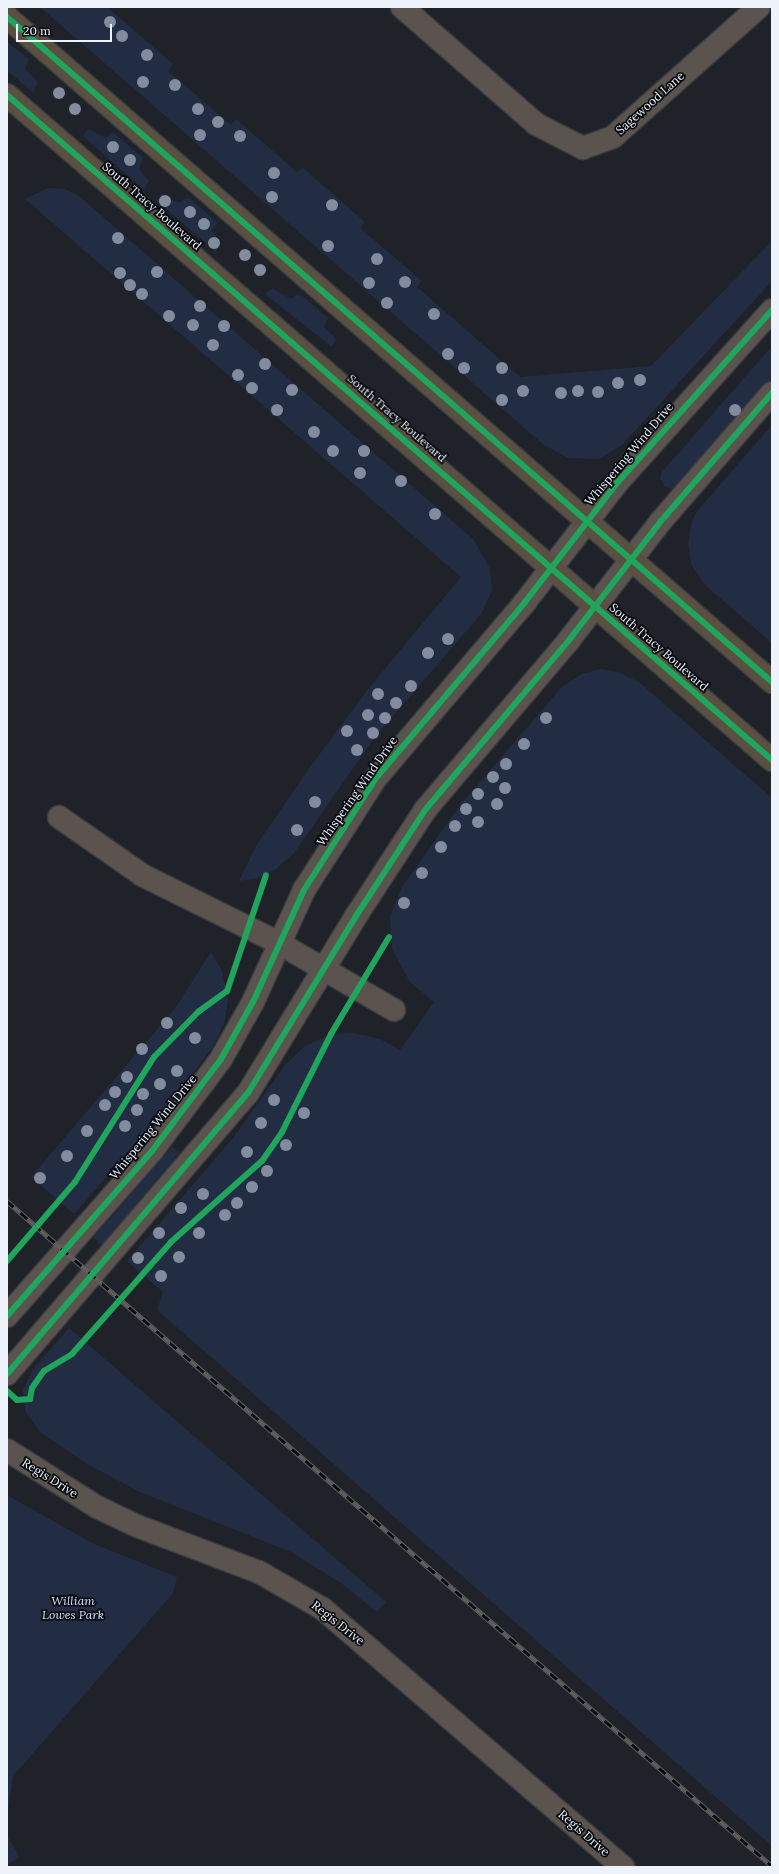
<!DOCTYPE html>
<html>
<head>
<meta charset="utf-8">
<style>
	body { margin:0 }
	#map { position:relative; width:779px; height:1874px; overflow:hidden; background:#1f2228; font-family:Lora,serif }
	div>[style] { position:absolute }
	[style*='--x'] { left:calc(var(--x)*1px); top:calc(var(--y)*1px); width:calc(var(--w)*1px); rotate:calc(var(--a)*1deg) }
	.green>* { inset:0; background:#222d44 }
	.roads { filter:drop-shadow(1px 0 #393c40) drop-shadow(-1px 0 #393c40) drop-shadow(0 1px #393c40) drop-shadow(0 -1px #393c40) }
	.minor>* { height:22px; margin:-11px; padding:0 11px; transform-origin:11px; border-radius:11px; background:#5b544e }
	.major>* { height:22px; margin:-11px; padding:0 11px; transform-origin:11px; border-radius:11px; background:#5a5042 }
	.rail>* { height:4.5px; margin-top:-2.25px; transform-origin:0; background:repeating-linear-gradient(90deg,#080b10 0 9px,#605e5e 0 18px); box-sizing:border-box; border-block:1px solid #605e5e }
	.cycleway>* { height:6px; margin:-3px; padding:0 3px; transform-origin:3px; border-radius:3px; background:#20a55d }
	.trees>* { width:12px; height:12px; margin:-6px; border-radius:50%; background:#838c9e }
	span { translate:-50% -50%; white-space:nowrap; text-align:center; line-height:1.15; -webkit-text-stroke:3.5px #080b10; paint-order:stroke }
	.street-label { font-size:12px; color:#eef2fa }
	.park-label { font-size:12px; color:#d4e3ff; font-style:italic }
	.frame { position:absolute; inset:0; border:8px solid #eef2fa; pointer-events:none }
	.scale { position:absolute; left:16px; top:24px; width:96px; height:18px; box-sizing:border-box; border:2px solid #eef2fa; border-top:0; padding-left:5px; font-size:12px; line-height:14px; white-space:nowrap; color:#eef2fa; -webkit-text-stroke:3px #080b10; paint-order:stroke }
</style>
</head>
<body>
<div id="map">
	<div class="green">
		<i style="clip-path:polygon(40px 7px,107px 7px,173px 64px,168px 71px,231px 125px,236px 119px,297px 172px,302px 167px,365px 222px,360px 228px,422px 281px,417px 287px,520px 377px,651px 366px,772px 241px,772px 281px,622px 445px,599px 459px,568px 458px,544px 445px)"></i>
		<i style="clip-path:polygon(7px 42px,29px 59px,25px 69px,38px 82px,33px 93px,7px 70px)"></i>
		<i style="clip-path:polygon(88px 129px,106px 138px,113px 132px,143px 158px,139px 169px,149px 181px,144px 190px,83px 136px)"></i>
		<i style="clip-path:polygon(48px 188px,65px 189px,79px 196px,474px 540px,490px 569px,492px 591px,481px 614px,375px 737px,294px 853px,276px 869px,257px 878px,239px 881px,256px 846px,307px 771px,369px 688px,461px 577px,25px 199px)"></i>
		<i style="clip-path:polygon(162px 194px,178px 203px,188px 197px,218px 223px,212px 230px,220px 244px,216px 252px,156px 200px)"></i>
		<i style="clip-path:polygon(272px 288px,291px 299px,299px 293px,328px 318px,324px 327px,336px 339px,332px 347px,265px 294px)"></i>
		<i style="clip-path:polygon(772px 346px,772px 379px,679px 486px,674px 489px,665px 487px,660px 478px,662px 472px)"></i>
		<i style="clip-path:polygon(772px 425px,772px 643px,705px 585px,691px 564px,688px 543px,692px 521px,698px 510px)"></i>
		<i style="clip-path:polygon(601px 669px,618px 672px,639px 682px,772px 798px,772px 1846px,157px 1310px,163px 1292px,127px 1261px,233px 1138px,285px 1065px,305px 1046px,331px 1034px,353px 1033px,380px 1039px,400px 1050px,434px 1002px,410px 982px,392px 949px,390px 917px,402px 887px,461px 804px,562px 687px,582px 674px)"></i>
		<i style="clip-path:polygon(211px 952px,222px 971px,228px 999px,225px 1020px,215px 1043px,171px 1103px,74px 1214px,31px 1177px,176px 1007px)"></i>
		<i style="clip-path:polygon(172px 1147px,180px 1152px,102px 1245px,93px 1238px)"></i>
		<i style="clip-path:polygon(69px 1328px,386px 1602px,377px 1612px,341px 1583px,291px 1552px,140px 1492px,87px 1464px,40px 1432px,25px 1411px,23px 1390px,33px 1369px)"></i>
		<i style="clip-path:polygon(7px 1495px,94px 1544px,177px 1577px,173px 1593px,13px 1776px,7px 1819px)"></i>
		<i style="clip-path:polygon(7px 1836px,20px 1857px,7px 1865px)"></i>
	</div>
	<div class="roads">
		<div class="minor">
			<i style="--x:402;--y:7;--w:178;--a:41.1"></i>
			<i style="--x:536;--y:124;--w:53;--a:27.1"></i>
			<i style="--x:583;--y:148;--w:32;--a:-20"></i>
			<i style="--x:613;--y:137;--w:195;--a:-41.7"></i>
			<i style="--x:59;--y:817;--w:101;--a:34.9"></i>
			<i style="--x:142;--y:875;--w:153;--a:26.4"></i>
			<i style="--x:279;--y:943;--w:133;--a:30.2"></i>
			<i style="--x:7;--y:1316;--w:220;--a:-48.7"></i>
			<i style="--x:152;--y:1151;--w:115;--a:-53.1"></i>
			<i style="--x:221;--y:1059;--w:65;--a:-60.7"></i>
			<i style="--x:253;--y:1002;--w:123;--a:-65.5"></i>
			<i style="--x:304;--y:890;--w:133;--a:-57.3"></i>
			<i style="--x:376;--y:778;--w:231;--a:-49.7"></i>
			<i style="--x:525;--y:602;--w:150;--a:-52.3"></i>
			<i style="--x:617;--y:483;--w:232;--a:-48.1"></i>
			<i style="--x:7;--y:1374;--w:370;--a:-49.4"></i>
			<i style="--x:248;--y:1093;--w:207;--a:-58.6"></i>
			<i style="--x:356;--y:916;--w:126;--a:-56.9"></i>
			<i style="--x:425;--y:810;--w:223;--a:-49.7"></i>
			<i style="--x:569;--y:640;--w:150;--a:-52.3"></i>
			<i style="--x:661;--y:521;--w:169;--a:-49.1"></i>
			<i style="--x:7;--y:1450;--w:107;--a:32.3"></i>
			<i style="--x:97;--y:1507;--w:44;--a:25.4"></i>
			<i style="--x:137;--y:1526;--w:130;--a:20.7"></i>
			<i style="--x:259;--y:1572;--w:74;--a:30"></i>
			<i style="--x:323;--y:1609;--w:396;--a:40.7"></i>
		</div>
		<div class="major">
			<i style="--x:7;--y:17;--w:1014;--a:41"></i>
			<i style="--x:7;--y:95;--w:1014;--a:41"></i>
		</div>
	</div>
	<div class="rail">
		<i style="--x:7;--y:1201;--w:1014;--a:41"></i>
	</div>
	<div class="cycleway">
		<i style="--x:7;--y:17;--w:1014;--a:41"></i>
		<i style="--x:7;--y:95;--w:1014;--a:41"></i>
		<i style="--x:7;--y:1261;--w:104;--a:-49.3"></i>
		<i style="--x:75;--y:1182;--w:148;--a:-57.7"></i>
		<i style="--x:154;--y:1057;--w:63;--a:-45.6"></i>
		<i style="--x:198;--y:1012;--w:36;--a:-36"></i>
		<i style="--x:227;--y:991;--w:122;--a:-71.4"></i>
		<i style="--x:7;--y:1316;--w:220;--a:-48.7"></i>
		<i style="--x:152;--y:1151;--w:115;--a:-53.1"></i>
		<i style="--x:221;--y:1059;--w:65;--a:-60.7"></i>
		<i style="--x:253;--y:1002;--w:123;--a:-65.5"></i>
		<i style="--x:304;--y:890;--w:133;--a:-57.3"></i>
		<i style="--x:376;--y:778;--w:231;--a:-49.7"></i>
		<i style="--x:525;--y:602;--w:150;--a:-52.3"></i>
		<i style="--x:617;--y:483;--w:232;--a:-48.1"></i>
		<i style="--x:7;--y:1374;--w:370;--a:-49.4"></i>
		<i style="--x:248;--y:1093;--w:207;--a:-58.6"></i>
		<i style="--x:356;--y:916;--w:126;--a:-56.9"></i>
		<i style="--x:425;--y:810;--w:223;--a:-49.7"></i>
		<i style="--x:569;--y:640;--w:150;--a:-52.3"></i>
		<i style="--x:661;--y:521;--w:169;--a:-49.1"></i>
		<i style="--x:7;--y:1391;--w:13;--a:42"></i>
		<i style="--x:17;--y:1400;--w:13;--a:-4"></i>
		<i style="--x:30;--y:1399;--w:11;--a:-80"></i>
		<i style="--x:32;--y:1388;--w:21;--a:-55"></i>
		<i style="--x:44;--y:1371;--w:33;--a:-31"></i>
		<i style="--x:72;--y:1354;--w:149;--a:-48.5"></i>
		<i style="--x:171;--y:1242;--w:122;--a:-41.7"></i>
		<i style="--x:262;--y:1161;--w:35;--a:-55"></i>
		<i style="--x:282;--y:1132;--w:110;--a:-63.4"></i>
		<i style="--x:331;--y:1034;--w:113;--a:-59.1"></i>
	</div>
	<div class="trees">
		<i style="left:110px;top:22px"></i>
		<i style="left:122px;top:36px"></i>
		<i style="left:147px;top:55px"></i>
		<i style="left:143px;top:82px"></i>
		<i style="left:175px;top:85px"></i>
		<i style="left:59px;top:93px"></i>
		<i style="left:75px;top:109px"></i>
		<i style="left:198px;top:109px"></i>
		<i style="left:218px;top:122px"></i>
		<i style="left:200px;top:135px"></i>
		<i style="left:240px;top:136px"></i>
		<i style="left:113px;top:147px"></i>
		<i style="left:130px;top:160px"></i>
		<i style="left:274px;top:173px"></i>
		<i style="left:272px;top:197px"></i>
		<i style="left:165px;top:201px"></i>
		<i style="left:332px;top:205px"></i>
		<i style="left:190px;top:212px"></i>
		<i style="left:204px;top:224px"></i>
		<i style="left:118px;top:238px"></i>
		<i style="left:214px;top:243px"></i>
		<i style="left:328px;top:246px"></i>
		<i style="left:245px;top:255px"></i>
		<i style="left:377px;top:259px"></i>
		<i style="left:260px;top:270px"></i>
		<i style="left:157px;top:272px"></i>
		<i style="left:120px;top:273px"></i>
		<i style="left:405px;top:282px"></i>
		<i style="left:369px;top:283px"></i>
		<i style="left:130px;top:285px"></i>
		<i style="left:142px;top:294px"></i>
		<i style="left:387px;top:303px"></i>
		<i style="left:200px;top:306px"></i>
		<i style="left:434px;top:314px"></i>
		<i style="left:169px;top:316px"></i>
		<i style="left:193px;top:325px"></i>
		<i style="left:224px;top:326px"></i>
		<i style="left:213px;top:345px"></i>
		<i style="left:448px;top:354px"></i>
		<i style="left:265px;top:364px"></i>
		<i style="left:464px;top:368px"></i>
		<i style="left:502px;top:368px"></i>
		<i style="left:238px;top:375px"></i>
		<i style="left:640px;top:380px"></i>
		<i style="left:618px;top:383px"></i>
		<i style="left:252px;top:388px"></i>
		<i style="left:292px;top:390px"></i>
		<i style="left:523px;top:391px"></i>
		<i style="left:578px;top:391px"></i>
		<i style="left:598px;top:392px"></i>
		<i style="left:561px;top:393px"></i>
		<i style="left:502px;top:400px"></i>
		<i style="left:277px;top:410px"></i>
		<i style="left:735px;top:410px"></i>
		<i style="left:314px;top:432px"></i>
		<i style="left:333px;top:451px"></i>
		<i style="left:364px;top:451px"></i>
		<i style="left:360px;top:473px"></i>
		<i style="left:401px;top:481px"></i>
		<i style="left:435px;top:514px"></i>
		<i style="left:448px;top:639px"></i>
		<i style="left:428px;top:653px"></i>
		<i style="left:411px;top:686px"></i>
		<i style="left:378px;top:694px"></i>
		<i style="left:396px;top:703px"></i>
		<i style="left:368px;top:715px"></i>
		<i style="left:385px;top:718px"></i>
		<i style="left:546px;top:718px"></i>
		<i style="left:347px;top:731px"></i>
		<i style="left:373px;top:733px"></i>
		<i style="left:524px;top:744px"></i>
		<i style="left:357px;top:750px"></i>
		<i style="left:506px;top:764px"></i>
		<i style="left:493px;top:777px"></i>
		<i style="left:505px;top:788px"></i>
		<i style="left:478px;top:794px"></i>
		<i style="left:315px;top:802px"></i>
		<i style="left:497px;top:804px"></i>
		<i style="left:466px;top:809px"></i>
		<i style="left:478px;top:822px"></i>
		<i style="left:455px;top:826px"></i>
		<i style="left:297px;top:830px"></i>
		<i style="left:441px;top:847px"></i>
		<i style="left:422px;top:873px"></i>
		<i style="left:404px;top:903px"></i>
		<i style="left:167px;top:1023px"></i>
		<i style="left:195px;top:1038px"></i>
		<i style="left:142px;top:1049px"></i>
		<i style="left:177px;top:1071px"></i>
		<i style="left:127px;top:1077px"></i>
		<i style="left:160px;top:1084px"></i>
		<i style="left:115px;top:1092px"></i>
		<i style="left:143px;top:1094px"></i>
		<i style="left:274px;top:1100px"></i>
		<i style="left:105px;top:1105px"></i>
		<i style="left:137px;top:1110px"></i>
		<i style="left:304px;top:1113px"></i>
		<i style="left:261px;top:1123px"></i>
		<i style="left:125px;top:1126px"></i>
		<i style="left:87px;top:1131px"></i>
		<i style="left:286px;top:1145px"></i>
		<i style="left:247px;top:1152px"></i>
		<i style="left:67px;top:1156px"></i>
		<i style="left:267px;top:1171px"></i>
		<i style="left:40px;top:1178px"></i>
		<i style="left:252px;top:1187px"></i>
		<i style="left:203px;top:1194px"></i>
		<i style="left:237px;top:1203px"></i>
		<i style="left:181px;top:1208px"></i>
		<i style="left:225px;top:1215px"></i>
		<i style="left:159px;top:1233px"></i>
		<i style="left:199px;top:1233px"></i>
		<i style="left:179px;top:1257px"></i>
		<i style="left:138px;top:1258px"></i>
		<i style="left:161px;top:1276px"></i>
	</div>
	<div class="street-label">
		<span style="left:650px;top:103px;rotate:-42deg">Sagewood Lane</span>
		<span style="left:152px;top:206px;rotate:41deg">South Tracy Boulevard</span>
		<span style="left:397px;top:418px;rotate:41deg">South Tracy Boulevard</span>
		<span style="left:629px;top:454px;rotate:-50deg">Whispering Wind Drive</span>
		<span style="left:659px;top:647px;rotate:41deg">South Tracy Boulevard</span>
		<span style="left:357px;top:791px;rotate:-55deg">Whispering Wind Drive</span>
		<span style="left:153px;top:1127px;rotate:-51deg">Whispering Wind Drive</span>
		<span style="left:50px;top:1478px;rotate:32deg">Regis Drive</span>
		<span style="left:338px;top:1623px;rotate:38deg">Regis Drive</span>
		<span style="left:584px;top:1833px;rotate:41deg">Regis Drive</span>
	</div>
	<div class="park-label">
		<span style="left:73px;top:1608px">William<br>Lowes Park</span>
	</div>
	<div class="frame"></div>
	<div class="scale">20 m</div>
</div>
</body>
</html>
